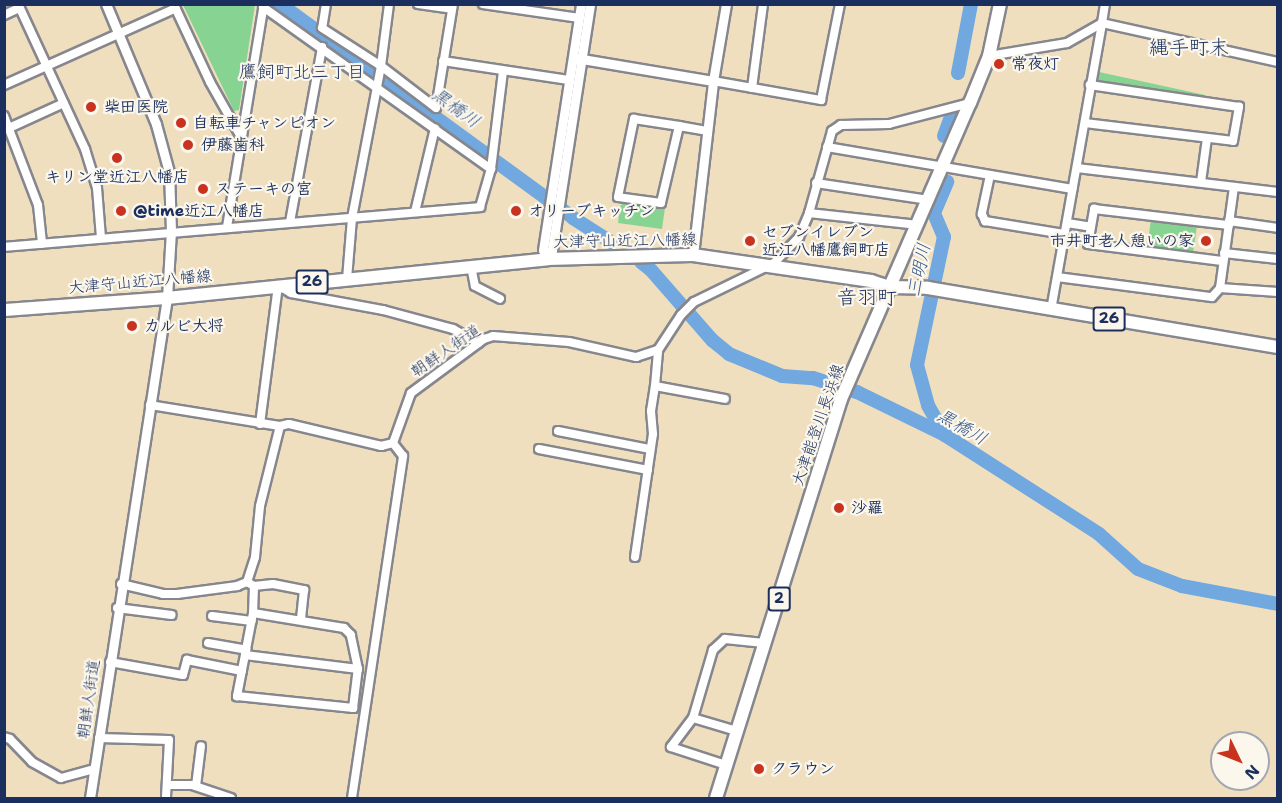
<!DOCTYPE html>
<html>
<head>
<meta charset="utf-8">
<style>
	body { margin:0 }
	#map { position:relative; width:1282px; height:803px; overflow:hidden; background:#f0dfbf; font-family:"Shantell Sans","Klee One",sans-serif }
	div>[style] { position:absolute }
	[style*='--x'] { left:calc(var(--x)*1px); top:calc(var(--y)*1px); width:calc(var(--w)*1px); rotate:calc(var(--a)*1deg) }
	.green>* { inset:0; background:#87d391 }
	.river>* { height:14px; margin:-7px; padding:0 7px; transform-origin:7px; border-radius:7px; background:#70a8df }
	.roads { filter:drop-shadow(2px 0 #86878e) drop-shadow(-2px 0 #86878e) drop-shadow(0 2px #86878e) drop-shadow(0 -2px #86878e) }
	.minor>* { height:8px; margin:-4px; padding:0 4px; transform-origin:4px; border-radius:4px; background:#fff }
	.tertiary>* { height:9px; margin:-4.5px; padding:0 4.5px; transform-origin:4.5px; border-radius:4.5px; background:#fff }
	.primary>* { height:12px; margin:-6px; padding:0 6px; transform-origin:6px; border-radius:6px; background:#fff }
	.dots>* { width:16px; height:16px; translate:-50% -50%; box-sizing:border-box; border:3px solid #fbf7ec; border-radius:50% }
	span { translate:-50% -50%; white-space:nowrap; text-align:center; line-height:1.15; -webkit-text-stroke:4.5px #fbf7ec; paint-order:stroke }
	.shield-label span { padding:2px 4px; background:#fbf7ec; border:2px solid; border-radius:4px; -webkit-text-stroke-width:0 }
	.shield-label { font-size:15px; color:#1b2f5e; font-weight:700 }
	.poi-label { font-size:16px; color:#1b2f5e; font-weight:700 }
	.left { translate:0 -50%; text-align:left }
	.right { translate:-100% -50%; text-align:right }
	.street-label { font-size:16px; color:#1b2f5e }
	.neighbourhood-label { font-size:18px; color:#1b2f5e }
	.water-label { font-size:18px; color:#39598b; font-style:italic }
	.quarter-label { font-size:20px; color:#1b2f5e }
	.frame { position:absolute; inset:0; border:6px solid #1b2f5e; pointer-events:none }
	.north { position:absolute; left:1210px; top:731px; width:60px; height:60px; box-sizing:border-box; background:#fbf7ec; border:2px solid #a1a7b3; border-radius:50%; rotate:133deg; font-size:16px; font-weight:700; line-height:24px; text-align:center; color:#1b2f5e }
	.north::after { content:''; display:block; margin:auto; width:21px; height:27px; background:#c8321e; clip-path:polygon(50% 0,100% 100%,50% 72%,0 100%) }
</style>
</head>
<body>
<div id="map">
	<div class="green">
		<i style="clip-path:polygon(183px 5px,255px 5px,239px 110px,234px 111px)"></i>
		<i style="clip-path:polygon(1099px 72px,1205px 95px,1205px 97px,1099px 84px,1097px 81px)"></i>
		<i style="clip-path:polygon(625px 202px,665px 208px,662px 229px,618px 223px,620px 206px)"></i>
		<i style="clip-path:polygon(1151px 219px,1197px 225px,1193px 254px,1147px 248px)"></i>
	</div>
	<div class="river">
		<i style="--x:280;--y:4;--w:363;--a:36.1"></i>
		<i style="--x:573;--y:218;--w:45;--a:32.3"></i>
		<i style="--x:958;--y:73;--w:70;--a:-79.3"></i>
		<i style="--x:944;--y:136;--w:27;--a:-70"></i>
		<i style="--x:641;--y:262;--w:13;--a:39"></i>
		<i style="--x:651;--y:270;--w:93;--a:48.9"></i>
		<i style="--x:712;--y:340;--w:22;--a:39"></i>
		<i style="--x:729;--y:354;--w:57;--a:22.5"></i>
		<i style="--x:782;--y:376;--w:31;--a:4"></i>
		<i style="--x:813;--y:378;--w:46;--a:17.7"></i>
		<i style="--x:857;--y:392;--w:98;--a:26"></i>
		<i style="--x:945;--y:435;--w:183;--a:32.7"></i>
		<i style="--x:1099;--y:534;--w:52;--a:41.9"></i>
		<i style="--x:1138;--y:569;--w:47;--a:21.1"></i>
		<i style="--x:1182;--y:586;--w:98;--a:10.6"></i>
		<i style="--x:945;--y:435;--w:34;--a:-120"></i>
		<i style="--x:928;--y:405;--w:41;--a:-105.4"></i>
		<i style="--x:917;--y:365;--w:131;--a:-78.1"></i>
		<i style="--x:944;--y:237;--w:26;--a:-113"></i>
		<i style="--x:934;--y:213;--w:34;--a:-67"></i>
	</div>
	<div class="roads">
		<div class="minor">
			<i style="--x:18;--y:4;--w:160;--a:65.2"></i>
			<i style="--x:85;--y:149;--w:41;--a:72.9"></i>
			<i style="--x:97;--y:188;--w:50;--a:85.4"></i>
			<i style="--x:326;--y:4;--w:24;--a:99"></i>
			<i style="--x:322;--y:28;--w:70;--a:32.8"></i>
			<i style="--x:381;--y:66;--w:69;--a:37.4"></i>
			<i style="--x:436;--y:108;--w:105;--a:-80.7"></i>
			<i style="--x:418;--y:4;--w:34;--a:8"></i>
			<i style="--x:483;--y:4;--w:97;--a:8.3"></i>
			<i style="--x:174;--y:5;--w:85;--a:64.9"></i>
			<i style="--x:210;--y:82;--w:63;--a:60.6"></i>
			<i style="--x:263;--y:7;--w:280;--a:35.4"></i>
			<i style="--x:4;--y:15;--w:17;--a:-25"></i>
			<i style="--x:989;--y:56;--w:79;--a:-9.5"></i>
			<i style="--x:1067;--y:43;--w:40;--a:-29.7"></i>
			<i style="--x:1102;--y:23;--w:19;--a:-81"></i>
			<i style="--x:443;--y:61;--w:127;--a:8.6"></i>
			<i style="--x:713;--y:81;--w:110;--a:10"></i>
			<i style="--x:821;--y:100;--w:98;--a:-78.8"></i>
			<i style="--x:4;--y:85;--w:188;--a:-24.1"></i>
			<i style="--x:752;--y:88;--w:85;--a:-82.5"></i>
			<i style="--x:4;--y:116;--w:95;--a:69.1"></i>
			<i style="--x:38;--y:205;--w:39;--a:84"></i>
			<i style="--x:1085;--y:123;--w:149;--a:6.9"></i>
			<i style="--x:1233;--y:141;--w:35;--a:-80"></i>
			<i style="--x:1239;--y:107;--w:151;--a:-171.6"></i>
			<i style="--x:679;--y:126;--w:79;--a:103.2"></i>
			<i style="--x:661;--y:203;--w:43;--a:-172.1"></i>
			<i style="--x:618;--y:197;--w:80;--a:-78.4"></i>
			<i style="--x:634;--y:119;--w:46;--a:8.8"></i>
			<i style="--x:679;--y:126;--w:28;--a:10"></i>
			<i style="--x:9;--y:128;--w:60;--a:-24.4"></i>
			<i style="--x:827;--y:147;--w:249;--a:9.7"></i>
			<i style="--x:1077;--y:168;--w:202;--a:6.8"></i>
			<i style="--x:990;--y:175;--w:40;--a:102"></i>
			<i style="--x:982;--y:214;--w:8;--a:67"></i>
			<i style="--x:985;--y:221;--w:80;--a:9.3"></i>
			<i style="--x:1201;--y:182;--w:44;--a:-82.2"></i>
			<i style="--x:816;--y:183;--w:114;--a:8.6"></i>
			<i style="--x:415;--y:212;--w:86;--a:-76.6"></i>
			<i style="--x:809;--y:213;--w:110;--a:6.3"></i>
			<i style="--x:1229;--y:221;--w:49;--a:8.1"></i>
			<i style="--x:290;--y:222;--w:178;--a:-79.6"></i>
			<i style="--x:1067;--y:223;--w:24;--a:9"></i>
			<i style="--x:227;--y:227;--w:226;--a:-80.6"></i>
			<i style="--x:4;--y:247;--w:478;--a:-4.8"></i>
			<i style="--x:480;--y:207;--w:40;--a:-74"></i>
			<i style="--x:491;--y:169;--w:99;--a:-83"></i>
			<i style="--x:1224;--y:253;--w:54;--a:6.3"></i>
			<i style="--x:1222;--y:261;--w:135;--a:-172.8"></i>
			<i style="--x:1088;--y:244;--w:36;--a:-80"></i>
			<i style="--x:1094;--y:209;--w:136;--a:6.8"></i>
			<i style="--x:471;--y:266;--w:20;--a:79"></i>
			<i style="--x:475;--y:286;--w:28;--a:27"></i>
			<i style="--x:1057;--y:277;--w:156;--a:7.4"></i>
			<i style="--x:1212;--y:297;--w:12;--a:-48"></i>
			<i style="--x:1220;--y:288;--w:102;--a:-82.1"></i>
			<i style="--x:347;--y:279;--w:61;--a:-85.3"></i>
			<i style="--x:352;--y:218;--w:155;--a:-79.2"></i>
			<i style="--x:381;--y:66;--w:63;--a:-82.6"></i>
			<i style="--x:1220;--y:288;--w:58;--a:3.9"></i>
			<i style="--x:1051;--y:310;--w:291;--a:-79.9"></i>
			<i style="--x:1102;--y:23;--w:180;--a:12.5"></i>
			<i style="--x:655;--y:386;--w:36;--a:-85"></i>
			<i style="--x:150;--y:405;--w:132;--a:9.2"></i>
			<i style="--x:260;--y:424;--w:140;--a:-82.6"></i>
			<i style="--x:278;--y:285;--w:15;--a:32"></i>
			<i style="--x:291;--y:293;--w:94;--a:10.5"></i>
			<i style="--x:383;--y:310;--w:73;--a:15.2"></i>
			<i style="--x:453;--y:329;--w:29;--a:29"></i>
			<i style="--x:558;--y:431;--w:94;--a:11.1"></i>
			<i style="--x:539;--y:449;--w:111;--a:10.9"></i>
			<i style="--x:635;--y:557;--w:124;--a:-81.7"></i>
			<i style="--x:653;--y:434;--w:23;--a:-95"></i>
			<i style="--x:651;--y:411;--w:25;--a:-81"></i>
			<i style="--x:655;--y:386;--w:71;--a:10.5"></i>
			<i style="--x:247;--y:582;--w:8;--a:30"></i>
			<i style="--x:254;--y:586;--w:27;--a:92"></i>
			<i style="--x:253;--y:613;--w:85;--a:100.9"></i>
			<i style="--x:237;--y:696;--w:117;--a:5.9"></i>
			<i style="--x:353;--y:708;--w:39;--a:-83"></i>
			<i style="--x:358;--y:669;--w:35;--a:-102"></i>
			<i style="--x:351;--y:635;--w:10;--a:-135"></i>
			<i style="--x:344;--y:628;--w:92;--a:-170.6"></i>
			<i style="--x:121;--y:584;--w:43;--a:13.4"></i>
			<i style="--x:163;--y:594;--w:14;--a:0"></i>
			<i style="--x:177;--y:594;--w:61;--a:-7.6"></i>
			<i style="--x:237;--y:586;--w:11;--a:-22"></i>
			<i style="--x:247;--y:582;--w:26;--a:-72"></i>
			<i style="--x:255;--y:557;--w:51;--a:-84.4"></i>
			<i style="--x:260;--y:506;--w:82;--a:-76"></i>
			<i style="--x:280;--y:426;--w:9;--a:-13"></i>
			<i style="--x:289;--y:424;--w:95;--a:13.4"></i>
			<i style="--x:381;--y:446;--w:12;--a:-14"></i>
			<i style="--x:393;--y:443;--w:53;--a:-70.2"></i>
			<i style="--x:411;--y:393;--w:91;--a:-36.5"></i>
			<i style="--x:484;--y:339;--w:9;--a:-18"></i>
			<i style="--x:493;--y:336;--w:76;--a:4.5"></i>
			<i style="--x:569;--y:342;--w:69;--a:12.6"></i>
			<i style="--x:636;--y:357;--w:23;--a:-18"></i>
			<i style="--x:658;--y:350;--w:42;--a:-56.7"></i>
			<i style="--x:681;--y:315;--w:18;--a:-45"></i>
			<i style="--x:694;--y:302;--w:89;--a:-26"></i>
			<i style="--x:774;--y:263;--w:36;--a:-46"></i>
			<i style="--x:799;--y:237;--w:26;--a:-67"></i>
			<i style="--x:809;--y:213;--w:85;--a:-74.3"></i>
			<i style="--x:832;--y:131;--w:11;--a:-34"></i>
			<i style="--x:841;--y:125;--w:48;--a:-1.2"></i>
			<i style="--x:889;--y:124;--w:84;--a:-14.5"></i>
			<i style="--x:254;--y:586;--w:19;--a:-6"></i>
			<i style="--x:273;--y:584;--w:32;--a:11"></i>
			<i style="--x:304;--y:590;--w:29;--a:96"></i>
			<i style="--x:117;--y:608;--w:55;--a:7.3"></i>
			<i style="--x:212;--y:616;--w:40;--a:7.1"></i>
			<i style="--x:208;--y:643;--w:39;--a:10"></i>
			<i style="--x:245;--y:655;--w:114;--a:7.1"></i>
			<i style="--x:110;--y:662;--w:74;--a:10.1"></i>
			<i style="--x:183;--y:675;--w:16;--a:-75"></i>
			<i style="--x:187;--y:660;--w:56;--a:11.3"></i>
			<i style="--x:693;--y:718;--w:46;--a:16.5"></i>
			<i style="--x:4;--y:737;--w:6;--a:18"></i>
			<i style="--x:10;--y:739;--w:32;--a:46"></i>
			<i style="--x:32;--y:762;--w:33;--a:29"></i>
			<i style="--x:61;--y:778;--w:34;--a:-15"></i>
			<i style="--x:99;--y:738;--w:70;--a:1.6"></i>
			<i style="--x:169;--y:740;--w:58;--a:93"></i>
			<i style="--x:726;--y:765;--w:58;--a:-161.9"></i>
			<i style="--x:671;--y:747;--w:36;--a:-53"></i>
			<i style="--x:693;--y:718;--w:71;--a:-73.6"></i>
			<i style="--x:713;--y:650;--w:16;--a:-43"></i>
			<i style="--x:725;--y:639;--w:39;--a:6"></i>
			<i style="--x:169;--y:785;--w:23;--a:0"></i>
			<i style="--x:192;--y:785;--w:41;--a:18.4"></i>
			<i style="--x:196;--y:786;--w:40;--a:-82.9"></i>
			<i style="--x:352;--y:798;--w:346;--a:-81.5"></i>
			<i style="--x:403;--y:456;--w:16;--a:-128"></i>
		</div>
		<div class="tertiary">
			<i style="--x:576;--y:58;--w:139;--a:9.5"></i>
			<i style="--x:693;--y:255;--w:175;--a:-83.4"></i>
			<i style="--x:713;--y:81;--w:78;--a:-80.4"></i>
			<i style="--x:548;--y:259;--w:10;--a:-119"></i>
			<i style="--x:543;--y:250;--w:249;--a:-81.2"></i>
			<i style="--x:548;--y:259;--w:10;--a:-66"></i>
			<i style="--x:552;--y:250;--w:249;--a:-81.2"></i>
			<i style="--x:90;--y:798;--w:506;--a:-81.25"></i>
			<i style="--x:167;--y:298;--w:67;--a:-86.6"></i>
			<i style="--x:171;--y:231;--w:59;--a:-91.9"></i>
			<i style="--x:169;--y:172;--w:50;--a:-105.2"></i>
			<i style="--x:156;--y:124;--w:130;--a:-112.6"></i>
		</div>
		<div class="primary">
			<i style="--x:4;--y:310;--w:163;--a:-4.2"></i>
			<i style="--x:167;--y:298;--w:383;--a:-5.8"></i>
			<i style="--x:548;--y:259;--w:145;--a:-1.6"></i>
			<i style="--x:693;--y:255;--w:180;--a:8.3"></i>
			<i style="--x:871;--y:281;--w:19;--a:18"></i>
			<i style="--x:889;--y:287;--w:39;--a:1"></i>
			<i style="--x:928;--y:288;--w:355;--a:9.6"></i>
			<i style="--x:716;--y:798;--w:418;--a:-72.6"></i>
			<i style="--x:841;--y:399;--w:323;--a:-66.5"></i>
			<i style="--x:970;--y:103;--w:51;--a:-68"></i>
			<i style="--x:989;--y:56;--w:53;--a:-78.1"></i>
		</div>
	</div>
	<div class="dots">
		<i style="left:999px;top:64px;background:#c8321e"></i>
		<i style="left:91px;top:107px;background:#c8321e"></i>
		<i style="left:181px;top:123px;background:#c8321e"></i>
		<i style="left:188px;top:145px;background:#c8321e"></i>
		<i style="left:117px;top:158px;background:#c8321e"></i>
		<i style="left:203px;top:189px;background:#c8321e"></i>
		<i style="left:121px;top:211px;background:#c8321e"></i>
		<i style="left:516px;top:211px;background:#c8321e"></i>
		<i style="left:750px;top:241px;background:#c8321e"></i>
		<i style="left:1206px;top:241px;background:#c8321e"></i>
		<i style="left:132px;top:326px;background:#c8321e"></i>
		<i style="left:839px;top:508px;background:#c8321e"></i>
		<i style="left:759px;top:769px;background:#c8321e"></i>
	</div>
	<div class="shield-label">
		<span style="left:312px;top:282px">26</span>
		<span style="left:1109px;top:319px">26</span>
		<span style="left:779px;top:599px">2</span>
	</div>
	<div class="poi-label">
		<span class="left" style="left:1011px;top:64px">常夜灯</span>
		<span class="left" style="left:104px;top:107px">柴田医院</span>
		<span class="left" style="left:193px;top:123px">自転車チャンピオン</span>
		<span class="left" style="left:201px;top:145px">伊藤歯科</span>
		<span style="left:117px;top:177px">キリン堂近江八幡店</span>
		<span class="left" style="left:215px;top:189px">ステーキの宮</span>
		<span class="left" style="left:133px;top:211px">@time近江八幡店</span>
		<span class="left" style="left:528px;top:211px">オリーブキッチン</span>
		<span class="left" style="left:762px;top:241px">セブンイレブン<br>近江八幡鷹飼町店</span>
		<span class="right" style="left:1194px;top:241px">市井町老人憩いの家</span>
		<span class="left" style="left:144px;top:326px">カルビ大将</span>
		<span class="left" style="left:851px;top:508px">沙羅</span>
		<span class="left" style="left:771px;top:769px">クラウン</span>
	</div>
	<div class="street-label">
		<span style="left:625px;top:241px;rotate:-1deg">大津守山近江八幡線</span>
		<span style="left:140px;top:282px;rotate:-5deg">大津守山近江八幡線</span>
		<span style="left:446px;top:351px;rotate:-34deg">朝鮮人街道</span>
		<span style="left:818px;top:425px;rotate:-71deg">大津能登川長浜線</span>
		<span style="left:89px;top:699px;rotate:-82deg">朝鮮人街道</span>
	</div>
	<div class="neighbourhood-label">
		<span style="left:302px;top:72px">鷹飼町北三丁目</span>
	</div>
	<div class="water-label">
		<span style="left:456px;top:108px;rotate:36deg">黒橋川</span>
		<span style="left:919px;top:270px;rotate:-78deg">三明川</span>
		<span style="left:962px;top:427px;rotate:30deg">黒橋川</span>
	</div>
	<div class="quarter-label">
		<span style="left:1189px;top:47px">縄手町末</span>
		<span style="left:867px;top:297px">音羽町</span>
	</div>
	<div class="frame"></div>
	<div class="north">N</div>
</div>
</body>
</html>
